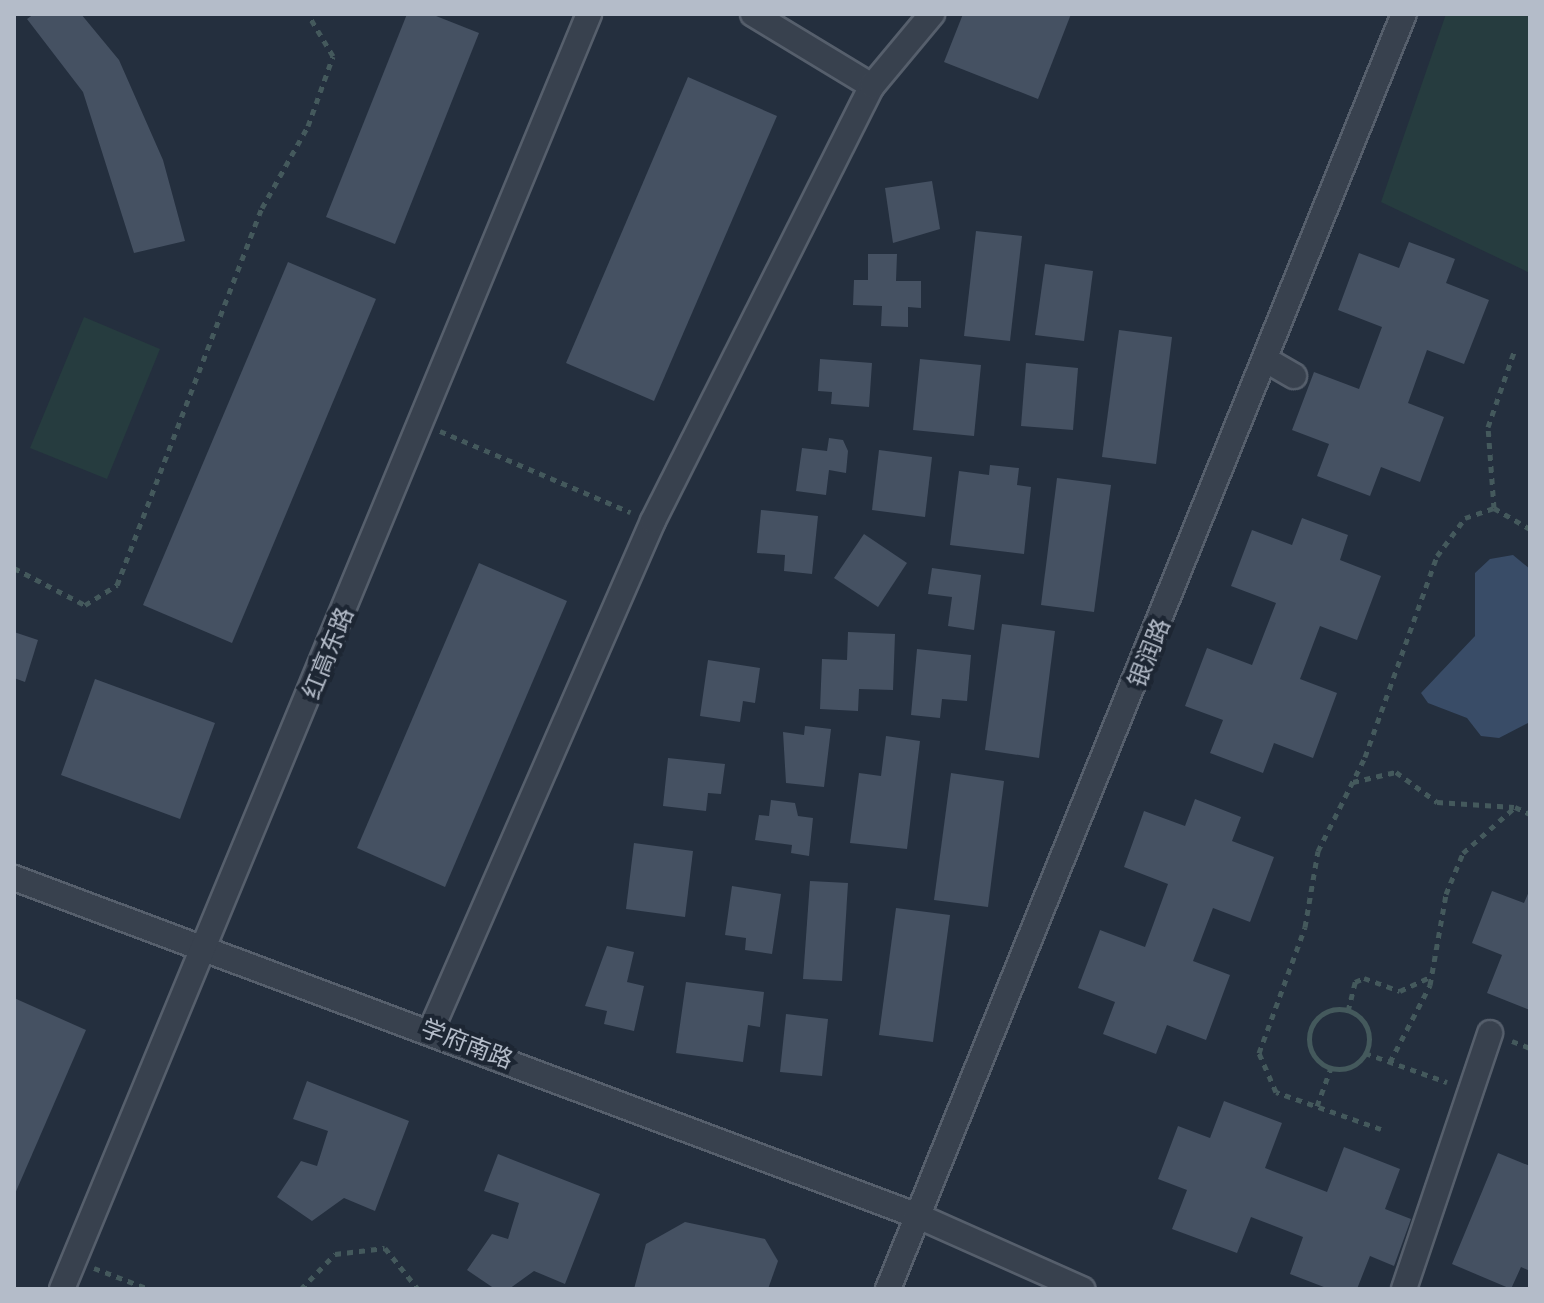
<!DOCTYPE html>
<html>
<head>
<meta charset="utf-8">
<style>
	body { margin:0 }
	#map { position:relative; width:1544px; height:1303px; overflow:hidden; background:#242f3e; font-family:Quicksand,"Noto Sans SC",sans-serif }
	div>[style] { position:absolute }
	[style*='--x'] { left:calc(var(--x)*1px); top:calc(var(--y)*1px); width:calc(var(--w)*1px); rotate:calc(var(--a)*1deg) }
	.green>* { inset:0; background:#263c3f }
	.water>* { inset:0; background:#394c67 }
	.building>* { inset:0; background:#455162 }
	.path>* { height:5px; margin-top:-2.5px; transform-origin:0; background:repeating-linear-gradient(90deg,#44595c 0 6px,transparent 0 12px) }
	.path>.ring { margin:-2.5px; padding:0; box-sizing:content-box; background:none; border:5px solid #44595c; border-radius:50% }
	.roads { filter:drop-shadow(2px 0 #565f6c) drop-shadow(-2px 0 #565f6c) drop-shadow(0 2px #565f6c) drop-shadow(0 -2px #565f6c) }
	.street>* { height:24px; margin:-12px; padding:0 12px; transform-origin:12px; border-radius:12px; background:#38414e }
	span { translate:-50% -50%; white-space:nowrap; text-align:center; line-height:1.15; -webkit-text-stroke:8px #1d2633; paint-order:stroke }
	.street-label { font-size:24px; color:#b4bcc9 }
	.frame { position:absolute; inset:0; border:16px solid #b4bcc9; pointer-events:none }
</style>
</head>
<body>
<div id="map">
	<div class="green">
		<i style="clip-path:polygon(1446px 14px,1530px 14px,1530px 273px,1381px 202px)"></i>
		<i style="clip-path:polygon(84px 317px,160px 349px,107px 479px,30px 448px)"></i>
	</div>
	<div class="water">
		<i style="clip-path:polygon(1513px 555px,1530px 569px,1530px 722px,1499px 738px,1481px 736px,1467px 718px,1428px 703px,1421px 693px,1475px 636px,1475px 573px,1490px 559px)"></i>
	</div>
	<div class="building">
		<i style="clip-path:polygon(34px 14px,81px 14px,119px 60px,163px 160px,185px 241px,134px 253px,83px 92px,27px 19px)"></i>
		<i style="clip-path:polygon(407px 14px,431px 14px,479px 33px,395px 244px,326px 217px)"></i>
		<i style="clip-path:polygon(963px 14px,1071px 14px,1038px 99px,944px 62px)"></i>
		<i style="clip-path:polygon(688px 77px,777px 116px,654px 401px,566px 363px)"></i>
		<i style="clip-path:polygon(932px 181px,940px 229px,893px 243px,885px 188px)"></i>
		<i style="clip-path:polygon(976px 231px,1022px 236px,1010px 341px,964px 336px)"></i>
		<i style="clip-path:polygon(1409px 242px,1455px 259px,1446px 283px,1489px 300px,1464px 364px,1427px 350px,1408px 403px,1444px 417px,1420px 482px,1381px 467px,1370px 496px,1317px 476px,1329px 444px,1292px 430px,1314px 372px,1359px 389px,1382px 327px,1338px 310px,1359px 253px,1399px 268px)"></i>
		<i style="clip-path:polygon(868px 254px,897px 254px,896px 281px,921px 281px,921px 308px,908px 307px,908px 327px,881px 326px,882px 306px,853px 305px,854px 280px,868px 280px)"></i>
		<i style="clip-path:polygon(288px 262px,376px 299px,232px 643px,143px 605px)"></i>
		<i style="clip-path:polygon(1045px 264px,1093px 271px,1084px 341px,1035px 335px)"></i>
		<i style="clip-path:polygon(1119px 330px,1172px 337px,1156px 464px,1102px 457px)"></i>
		<i style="clip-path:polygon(820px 359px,872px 363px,869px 407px,831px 404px,832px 392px,818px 391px)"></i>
		<i style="clip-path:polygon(920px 359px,981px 365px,974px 436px,913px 430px)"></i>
		<i style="clip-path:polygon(1026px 363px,1078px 368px,1073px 430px,1021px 426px)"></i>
		<i style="clip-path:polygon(829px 438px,843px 440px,848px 451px,846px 473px,829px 470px,826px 495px,796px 491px,802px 448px,827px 451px)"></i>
		<i style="clip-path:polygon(879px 450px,932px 457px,925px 517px,872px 510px)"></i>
		<i style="clip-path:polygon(990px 465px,1019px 468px,1017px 485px,1031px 487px,1024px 554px,950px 545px,959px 471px,989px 475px)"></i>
		<i style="clip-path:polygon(1057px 478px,1111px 485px,1094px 612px,1041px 605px)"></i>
		<i style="clip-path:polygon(761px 510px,818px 516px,812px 574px,784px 571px,785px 555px,757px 553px)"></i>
		<i style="clip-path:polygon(1302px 518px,1348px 535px,1340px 560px,1381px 576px,1357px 640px,1320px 626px,1300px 679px,1337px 693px,1313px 758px,1274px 743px,1263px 773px,1210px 753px,1223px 720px,1185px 706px,1207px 648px,1252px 665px,1276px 603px,1231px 586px,1252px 530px,1292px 545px)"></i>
		<i style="clip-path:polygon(864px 534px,907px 563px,878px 607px,834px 578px)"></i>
		<i style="clip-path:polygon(479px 563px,567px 601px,445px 887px,357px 848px)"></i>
		<i style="clip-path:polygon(932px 568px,981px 575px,974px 630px,948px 626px,952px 597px,928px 594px)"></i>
		<i style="clip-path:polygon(1002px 624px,1055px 631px,1039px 758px,985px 750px)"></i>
		<i style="clip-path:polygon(14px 632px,38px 640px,25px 682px,14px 678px)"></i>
		<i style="clip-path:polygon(848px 632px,895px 634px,893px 690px,859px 689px,858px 711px,820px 709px,822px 659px,847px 660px)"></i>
		<i style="clip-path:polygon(917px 649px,971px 655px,967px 701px,942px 699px,940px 718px,911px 715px)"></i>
		<i style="clip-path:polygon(708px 660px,760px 668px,755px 703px,743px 701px,740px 722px,700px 716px)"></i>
		<i style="clip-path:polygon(95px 679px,215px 723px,180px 819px,61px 775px)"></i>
		<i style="clip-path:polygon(805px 726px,831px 729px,824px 787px,786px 783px,783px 732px,804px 735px)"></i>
		<i style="clip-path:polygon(886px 736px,920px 741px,907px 849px,850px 843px,859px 773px,881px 776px)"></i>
		<i style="clip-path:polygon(668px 758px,725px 764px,721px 794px,708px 793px,706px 811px,663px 806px)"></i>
		<i style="clip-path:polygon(951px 773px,1004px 781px,988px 907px,934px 900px)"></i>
		<i style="clip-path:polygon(1195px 799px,1241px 817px,1232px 841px,1274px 857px,1250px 922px,1213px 908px,1193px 961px,1230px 975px,1206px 1040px,1167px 1025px,1156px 1054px,1103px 1034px,1115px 1002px,1078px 988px,1100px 930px,1145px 947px,1168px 884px,1124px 867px,1144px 811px,1185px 826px)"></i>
		<i style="clip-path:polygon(771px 800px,795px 803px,798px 816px,813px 818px,809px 856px,791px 853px,792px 845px,755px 840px,759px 815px,769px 816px)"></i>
		<i style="clip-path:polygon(634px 843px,693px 851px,685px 917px,626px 909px)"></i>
		<i style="clip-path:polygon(810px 881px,848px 883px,842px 981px,803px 979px)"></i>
		<i style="clip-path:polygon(732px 886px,781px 894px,772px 954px,745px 950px,746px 938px,725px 935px)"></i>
		<i style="clip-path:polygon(1530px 889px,1530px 1010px,1487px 993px,1502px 955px,1472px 943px,1492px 891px,1524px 903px)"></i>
		<i style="clip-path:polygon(896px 908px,950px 915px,933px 1042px,879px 1035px)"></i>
		<i style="clip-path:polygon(607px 946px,634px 952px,627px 982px,644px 986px,634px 1031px,604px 1024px,607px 1011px,585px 1006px)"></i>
		<i style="clip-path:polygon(686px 982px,764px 992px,760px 1027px,748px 1025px,743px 1062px,676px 1053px)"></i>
		<i style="clip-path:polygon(14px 998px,86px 1030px,14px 1196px)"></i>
		<i style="clip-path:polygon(786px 1014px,828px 1019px,822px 1076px,780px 1072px)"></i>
		<i style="clip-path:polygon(307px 1081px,409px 1121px,375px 1211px,344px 1198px,312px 1221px,277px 1197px,301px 1161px,317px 1166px,328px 1131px,293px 1119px)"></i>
		<i style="clip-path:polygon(1224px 1101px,1282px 1123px,1265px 1168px,1327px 1192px,1344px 1147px,1400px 1169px,1385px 1209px,1411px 1219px,1394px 1266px,1370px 1256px,1357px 1289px,1329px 1289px,1290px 1274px,1303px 1237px,1251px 1217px,1237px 1253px,1172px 1229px,1187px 1190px,1158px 1179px,1178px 1126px,1210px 1138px)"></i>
		<i style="clip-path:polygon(1498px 1153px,1530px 1166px,1530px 1271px,1521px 1267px,1511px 1289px,1452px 1264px)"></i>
		<i style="clip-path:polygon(498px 1154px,600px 1194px,565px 1284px,534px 1271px,509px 1289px,495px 1289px,467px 1270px,492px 1234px,508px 1239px,519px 1203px,484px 1191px)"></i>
		<i style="clip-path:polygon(685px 1222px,765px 1239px,778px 1261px,768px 1289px,634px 1289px,646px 1244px)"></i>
	</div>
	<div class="path">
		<i style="--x:440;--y:431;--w:207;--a:23.1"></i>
		<i style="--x:1494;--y:508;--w:81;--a:-94.2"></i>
		<i style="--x:1488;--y:427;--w:83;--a:-70.9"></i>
		<i style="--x:14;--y:568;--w:80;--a:27.5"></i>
		<i style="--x:85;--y:605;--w:38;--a:-32"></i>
		<i style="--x:117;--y:585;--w:404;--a:-69"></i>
		<i style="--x:262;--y:208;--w:94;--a:-60.7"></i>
		<i style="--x:308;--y:126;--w:74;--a:-70.3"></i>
		<i style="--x:333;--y:56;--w:49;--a:-120.8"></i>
		<i style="--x:1353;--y:782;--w:44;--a:-13.1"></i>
		<i style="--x:1396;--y:772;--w:51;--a:36.2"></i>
		<i style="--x:1437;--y:802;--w:77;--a:3.7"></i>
		<i class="ring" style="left:1309px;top:1009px;width:55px;height:55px"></i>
		<i style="--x:1348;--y:1011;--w:30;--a:-76"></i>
		<i style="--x:1355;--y:982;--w:10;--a:-24"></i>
		<i style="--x:1364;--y:978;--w:38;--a:20"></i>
		<i style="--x:1400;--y:991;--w:35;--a:-25"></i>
		<i style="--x:1512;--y:1041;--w:19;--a:21"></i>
		<i style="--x:1365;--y:1053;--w:87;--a:19.5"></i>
		<i style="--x:1390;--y:1062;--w:87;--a:-62.5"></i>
		<i style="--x:1430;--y:985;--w:92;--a:-80"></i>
		<i style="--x:1446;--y:894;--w:44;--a:-67.5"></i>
		<i style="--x:1463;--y:853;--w:69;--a:-41.5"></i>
		<i style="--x:1515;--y:807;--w:17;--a:25"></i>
		<i style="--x:1317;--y:1106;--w:40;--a:-69.8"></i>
		<i style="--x:1381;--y:1129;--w:111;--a:-160.6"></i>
		<i style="--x:1276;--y:1092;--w:43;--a:-113.6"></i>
		<i style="--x:1259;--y:1053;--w:134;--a:-69.9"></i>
		<i style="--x:1305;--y:927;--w:77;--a:-80.3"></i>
		<i style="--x:1318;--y:851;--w:105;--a:-63.4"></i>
		<i style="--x:1365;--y:757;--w:214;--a:-70.3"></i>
		<i style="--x:1437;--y:556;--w:47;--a:-53.6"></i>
		<i style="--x:1465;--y:518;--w:31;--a:-19"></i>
		<i style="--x:1494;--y:508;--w:42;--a:30.3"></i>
		<i style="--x:94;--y:1268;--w:59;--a:20.9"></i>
		<i style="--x:301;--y:1289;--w:49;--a:-45.8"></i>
		<i style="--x:335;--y:1254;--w:50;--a:-6.8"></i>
		<i style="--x:385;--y:1248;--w:53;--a:51.2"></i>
	</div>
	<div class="roads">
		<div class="street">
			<i style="--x:753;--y:14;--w:139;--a:31.2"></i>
			<i style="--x:1268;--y:361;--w:30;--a:30"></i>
			<i style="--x:14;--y:878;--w:965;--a:20.5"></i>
			<i style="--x:918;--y:1216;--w:180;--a:24"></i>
			<i style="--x:431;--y:1030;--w:555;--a:-66.44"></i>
			<i style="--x:653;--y:521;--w:487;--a:-63.3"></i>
			<i style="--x:872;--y:86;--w:94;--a:-50.2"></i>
			<i style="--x:62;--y:1289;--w:1380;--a:-67.54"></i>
			<i style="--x:888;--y:1289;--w:1375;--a:-67.97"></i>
			<i style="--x:1404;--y:1289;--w:270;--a:-71.4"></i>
		</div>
	</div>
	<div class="street-label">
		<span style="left:328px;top:653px;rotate:-68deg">红高东路</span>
		<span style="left:1149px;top:653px;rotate:-68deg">银润路</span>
		<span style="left:467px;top:1044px;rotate:21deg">学府南路</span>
	</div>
	<div class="frame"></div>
</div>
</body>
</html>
